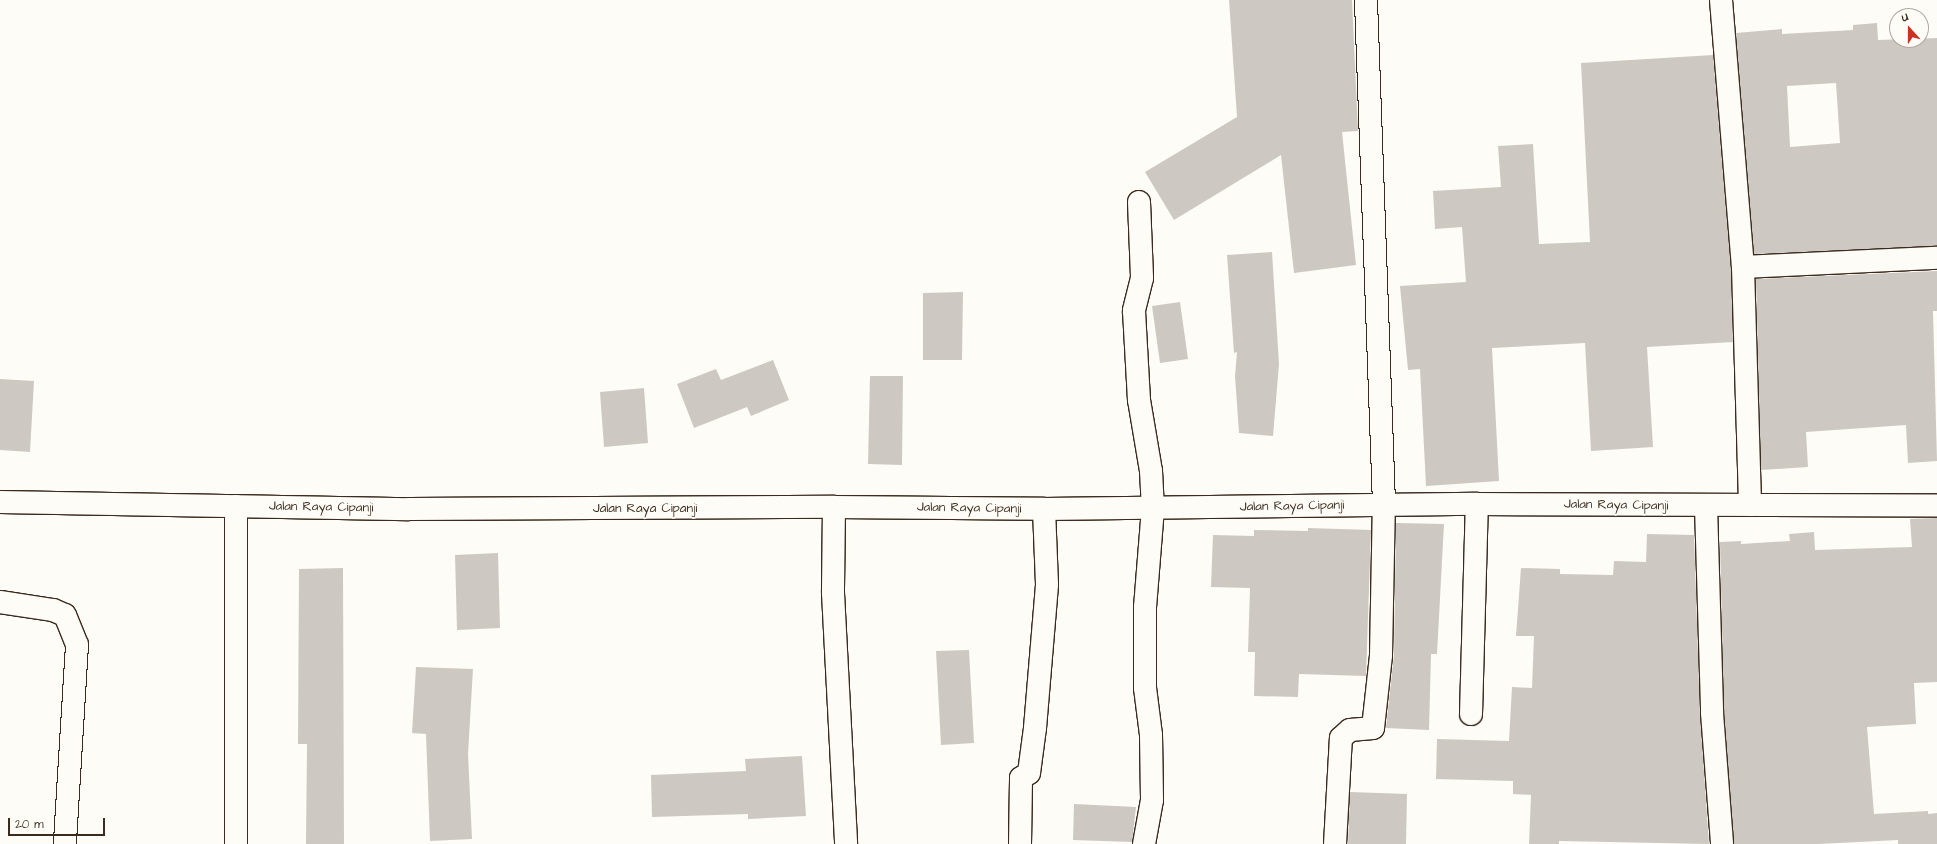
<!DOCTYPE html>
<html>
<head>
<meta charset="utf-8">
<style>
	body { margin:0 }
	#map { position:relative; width:1937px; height:844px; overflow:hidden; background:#fdfcf7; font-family:"Architects Daughter",sans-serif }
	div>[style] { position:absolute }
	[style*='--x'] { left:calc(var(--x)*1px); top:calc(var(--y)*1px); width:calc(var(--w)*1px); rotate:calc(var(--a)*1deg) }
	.building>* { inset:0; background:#cdc8c2 }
	.roads { filter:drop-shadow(1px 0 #3b2a1e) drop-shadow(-1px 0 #3b2a1e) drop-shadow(0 1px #3b2a1e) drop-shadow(0 -1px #3b2a1e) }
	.minor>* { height:22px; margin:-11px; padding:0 11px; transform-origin:11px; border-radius:11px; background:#fdfcf7 }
	.major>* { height:22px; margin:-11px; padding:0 11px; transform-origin:11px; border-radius:11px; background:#fdfcf7 }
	span { translate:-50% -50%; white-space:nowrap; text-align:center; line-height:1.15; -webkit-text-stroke:3.5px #fdfcf7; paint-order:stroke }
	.street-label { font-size:13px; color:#3b2a1e }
	.north { position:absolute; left:1889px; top:8px; width:40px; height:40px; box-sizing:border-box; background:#fdfcf7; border:1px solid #afa8a0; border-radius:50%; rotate:339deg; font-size:11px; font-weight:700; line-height:16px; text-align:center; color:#3b2a1e }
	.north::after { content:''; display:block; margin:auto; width:14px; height:18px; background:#c8321e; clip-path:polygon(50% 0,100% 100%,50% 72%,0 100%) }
	.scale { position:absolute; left:8px; top:818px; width:97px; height:18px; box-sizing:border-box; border:2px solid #3b2a1e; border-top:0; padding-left:5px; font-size:12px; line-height:14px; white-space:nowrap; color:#3b2a1e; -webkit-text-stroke:3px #fdfcf7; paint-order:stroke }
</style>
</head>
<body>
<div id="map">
	<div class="building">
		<i style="clip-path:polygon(1229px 0,1352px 0,1358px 131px,1342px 132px,1356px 265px,1294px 273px,1281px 155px,1174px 220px,1145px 172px,1237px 117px)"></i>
		<i style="clip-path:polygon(evenodd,1877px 23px,1878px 40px,1937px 38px,1937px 246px,1754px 254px,1736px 33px,1782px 29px,1782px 34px,1853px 30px,1853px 25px,1877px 23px,1836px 83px,1840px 143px,1790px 147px,1787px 86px,1836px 83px)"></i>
		<i style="clip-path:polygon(1713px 55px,1731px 268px,1733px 342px,1647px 347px,1653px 447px,1591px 451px,1585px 343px,1492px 348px,1499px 481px,1426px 486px,1420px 369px,1408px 370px,1400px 286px,1466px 282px,1462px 227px,1435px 229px,1433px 191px,1501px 187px,1498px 146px,1533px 144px,1539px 244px,1590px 242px,1581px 63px)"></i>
		<i style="clip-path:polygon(1272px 252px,1279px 364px,1273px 436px,1239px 433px,1235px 376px,1237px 352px,1234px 353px,1227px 255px)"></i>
		<i style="clip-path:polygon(1937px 271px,1937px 311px,1933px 311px,1937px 461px,1908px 463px,1906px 425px,1806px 432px,1808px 467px,1761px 470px,1756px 279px)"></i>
		<i style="clip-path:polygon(963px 292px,962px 360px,923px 360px,923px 293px)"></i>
		<i style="clip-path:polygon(1180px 302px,1188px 359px,1160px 363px,1152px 306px)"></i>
		<i style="clip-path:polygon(773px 360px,789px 400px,751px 416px,747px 407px,694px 428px,677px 384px,716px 369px,721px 380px)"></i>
		<i style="clip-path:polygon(870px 376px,903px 376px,902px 465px,868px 464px)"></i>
		<i style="clip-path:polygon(0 379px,34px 381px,30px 452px,0 450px)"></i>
		<i style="clip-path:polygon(644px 388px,648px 443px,604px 447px,600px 392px)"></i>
		<i style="clip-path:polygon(1937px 518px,1937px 682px,1914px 683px,1916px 724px,1867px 727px,1874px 814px,1928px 811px,1928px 814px,1937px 813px,1937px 844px,1898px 844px,1898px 840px,1819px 844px,1734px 844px,1724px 712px,1720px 542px,1741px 541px,1741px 544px,1790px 541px,1789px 534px,1814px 532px,1815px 550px,1912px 547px,1910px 519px)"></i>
		<i style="clip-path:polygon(1396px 523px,1444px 524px,1437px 654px,1431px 654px,1429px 730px,1386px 728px,1394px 655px)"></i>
		<i style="clip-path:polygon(1308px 528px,1371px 530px,1366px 676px,1299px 674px,1298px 697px,1254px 696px,1255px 652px,1248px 652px,1250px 588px,1211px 587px,1213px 535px,1254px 536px,1254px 530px,1308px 531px)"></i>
		<i style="clip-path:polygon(1647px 534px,1694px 535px,1700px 714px,1709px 844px,1559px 841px,1559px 844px,1529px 844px,1531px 795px,1513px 794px,1513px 781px,1436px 779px,1437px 739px,1509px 741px,1512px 687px,1532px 688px,1534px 636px,1516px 636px,1521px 568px,1560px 569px,1560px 574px,1613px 575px,1614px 561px,1646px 562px)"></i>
		<i style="clip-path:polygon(498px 553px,500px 628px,457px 630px,455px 555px)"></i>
		<i style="clip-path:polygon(343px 568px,344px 844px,306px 844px,307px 744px,298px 744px,299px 569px)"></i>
		<i style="clip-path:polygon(969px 650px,974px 743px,941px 745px,936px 651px)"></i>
		<i style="clip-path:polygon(416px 667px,473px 669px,468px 754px,472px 839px,430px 841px,426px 734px,412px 733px)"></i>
		<i style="clip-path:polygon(802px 756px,806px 816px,748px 819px,748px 814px,652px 817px,651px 775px,746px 771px,745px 759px)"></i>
		<i style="clip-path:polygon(1350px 792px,1407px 794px,1406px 844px,1348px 844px)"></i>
		<i style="clip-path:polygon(1074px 804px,1136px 807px,1132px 842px,1073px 840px)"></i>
	</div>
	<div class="roads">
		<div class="minor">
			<i style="--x:1721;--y:0;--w:268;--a:85.3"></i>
			<i style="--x:1743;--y:267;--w:238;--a:88.3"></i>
			<i style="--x:1139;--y:202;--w:76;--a:87.7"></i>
			<i style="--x:1142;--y:278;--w:34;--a:104"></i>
			<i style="--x:1134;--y:311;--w:89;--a:86.8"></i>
			<i style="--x:1139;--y:400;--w:72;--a:80.4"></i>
			<i style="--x:1151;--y:471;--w:37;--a:87"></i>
			<i style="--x:1153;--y:508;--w:99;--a:94.6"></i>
			<i style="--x:1145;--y:607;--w:81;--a:90"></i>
			<i style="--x:1145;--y:688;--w:47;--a:82.7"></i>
			<i style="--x:1151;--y:735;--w:65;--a:89.1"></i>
			<i style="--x:1152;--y:800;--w:45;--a:100.3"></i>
			<i style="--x:1743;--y:267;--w:194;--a:-2.7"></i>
			<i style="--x:1706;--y:506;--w:207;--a:88.3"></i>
			<i style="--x:1712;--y:713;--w:131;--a:85.6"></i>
			<i style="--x:834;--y:507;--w:86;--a:90.7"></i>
			<i style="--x:833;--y:593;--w:251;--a:87"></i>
			<i style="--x:0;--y:602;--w:54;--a:8.6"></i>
			<i style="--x:53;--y:610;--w:13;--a:23"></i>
			<i style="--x:65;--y:615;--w:32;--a:68"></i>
			<i style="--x:77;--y:645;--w:199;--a:93.5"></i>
			<i style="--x:1471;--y:714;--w:210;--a:-88.4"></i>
			<i style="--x:236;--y:844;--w:338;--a:-90"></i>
			<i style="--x:1020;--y:844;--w:66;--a:-89.1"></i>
			<i style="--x:1021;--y:778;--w:9;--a:-32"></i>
			<i style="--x:1029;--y:773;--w:45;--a:-82.4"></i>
			<i style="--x:1035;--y:728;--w:144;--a:-85.2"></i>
			<i style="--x:1047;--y:584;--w:75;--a:-92.3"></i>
			<i style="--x:1335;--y:844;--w:106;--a:-86.8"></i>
			<i style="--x:1341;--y:738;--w:12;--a:-42"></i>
			<i style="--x:1350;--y:730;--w:23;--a:-5"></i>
			<i style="--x:1373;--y:728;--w:73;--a:-83.7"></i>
			<i style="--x:1381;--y:655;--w:151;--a:-88.9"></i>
			<i style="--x:1384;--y:504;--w:504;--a:-92.05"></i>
		</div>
		<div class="major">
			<i style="--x:0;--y:502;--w:409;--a:1"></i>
			<i style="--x:409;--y:509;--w:425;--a:-0.3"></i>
			<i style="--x:834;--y:507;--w:210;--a:0.5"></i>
			<i style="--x:1044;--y:509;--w:433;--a:-0.7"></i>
			<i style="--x:1477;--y:504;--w:460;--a:0.2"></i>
		</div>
	</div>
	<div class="street-label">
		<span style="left:1616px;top:505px;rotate:1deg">Jalan Raya Cipanji</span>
		<span style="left:1292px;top:506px;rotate:-1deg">Jalan Raya Cipanji</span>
		<span style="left:321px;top:507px;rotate:1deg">Jalan Raya Cipanji</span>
		<span style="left:645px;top:508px">Jalan Raya Cipanji</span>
		<span style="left:969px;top:508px;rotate:1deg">Jalan Raya Cipanji</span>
	</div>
	<div class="north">U</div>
	<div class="scale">20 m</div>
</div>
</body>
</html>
